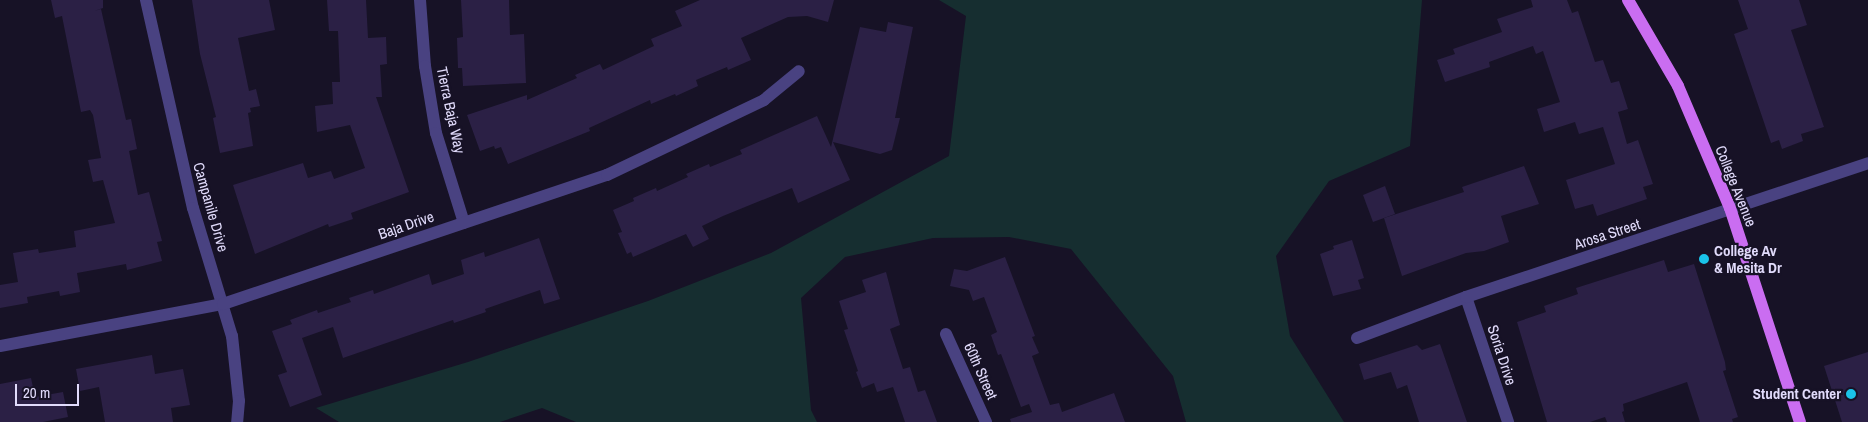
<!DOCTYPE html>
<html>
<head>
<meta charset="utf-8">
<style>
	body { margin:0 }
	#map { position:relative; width:1868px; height:422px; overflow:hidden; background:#171226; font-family:"Archivo Narrow",sans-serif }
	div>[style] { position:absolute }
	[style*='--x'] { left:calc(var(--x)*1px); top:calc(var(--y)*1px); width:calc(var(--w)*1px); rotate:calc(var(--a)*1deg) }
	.green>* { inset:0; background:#162e30 }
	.building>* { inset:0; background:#2b2045 }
	.minor>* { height:12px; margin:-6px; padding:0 6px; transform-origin:6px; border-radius:6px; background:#494281 }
	.major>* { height:12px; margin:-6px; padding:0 6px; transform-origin:6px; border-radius:6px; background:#ca6df1 }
	.dots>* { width:14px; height:14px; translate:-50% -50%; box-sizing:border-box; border:2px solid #171226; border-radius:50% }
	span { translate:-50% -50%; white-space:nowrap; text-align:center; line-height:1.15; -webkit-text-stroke:4.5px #171226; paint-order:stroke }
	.street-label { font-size:15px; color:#e1dbfb }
	.poi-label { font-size:15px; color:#e1dbfb; font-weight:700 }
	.left { translate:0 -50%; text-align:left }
	.right { translate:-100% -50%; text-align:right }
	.scale { position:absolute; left:15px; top:384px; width:64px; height:22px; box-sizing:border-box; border:2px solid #e1dbfb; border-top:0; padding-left:6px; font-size:15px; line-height:18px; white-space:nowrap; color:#e1dbfb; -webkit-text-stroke:4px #171226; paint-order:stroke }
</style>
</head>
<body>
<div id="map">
	<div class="green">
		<i style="clip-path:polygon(939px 0,1422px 0,1410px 146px,1329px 181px,1276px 256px,1290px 336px,1344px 422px,1186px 422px,1173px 376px,1071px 249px,1009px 237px,933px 238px,845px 257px,801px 298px,811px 410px,817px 422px,576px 422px,542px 408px,500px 422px,339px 422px,316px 408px,468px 362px,648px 301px,771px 253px,949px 156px,966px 16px)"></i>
	</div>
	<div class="building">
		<i style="clip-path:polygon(51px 0,103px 0,103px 8px,94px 11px,101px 9px,126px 120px,131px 119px,137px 149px,129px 151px,138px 195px,149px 192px,162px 241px,157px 242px,162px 261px,127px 270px,126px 264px,77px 273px,80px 292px,60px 296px,59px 291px,27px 297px,28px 303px,0 308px,0 285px,18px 282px,13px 253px,38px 249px,39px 253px,76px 247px,74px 231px,115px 223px,103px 180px,93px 182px,88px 160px,101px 158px,93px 115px,90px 110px,81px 112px,62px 16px,55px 18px)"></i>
		<i style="clip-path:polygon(192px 0,269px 0,275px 30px,238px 38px,249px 91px,256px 89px,260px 106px,250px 108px,251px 112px,248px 113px,253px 146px,220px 153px,213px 118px,216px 117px,200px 54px)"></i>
		<i style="clip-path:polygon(327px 0,366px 0,368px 38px,386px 37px,387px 64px,380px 65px,382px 97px,376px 97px,409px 192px,351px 213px,353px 219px,329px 227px,328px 224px,255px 254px,233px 185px,303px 163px,308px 178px,331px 171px,334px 179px,365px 168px,350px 125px,317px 132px,315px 106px,333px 104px,332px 82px,340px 82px,338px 31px,329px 31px)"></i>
		<i style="clip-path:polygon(461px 0,509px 0,510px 35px,524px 34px,526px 83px,463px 86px,462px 68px,458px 68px,457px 38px,463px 37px)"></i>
		<i style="clip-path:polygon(700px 0,834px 0,828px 22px,807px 16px,788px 17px,741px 38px,751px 60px,728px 70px,727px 67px,696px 80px,698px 86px,676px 96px,675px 94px,651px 104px,650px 100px,589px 128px,590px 131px,508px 164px,501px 147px,495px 149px,494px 146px,480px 151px,467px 115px,527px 95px,527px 100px,577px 78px,575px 75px,600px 64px,603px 70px,654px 46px,651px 39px,682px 26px,675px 11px)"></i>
		<i style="clip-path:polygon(1531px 0,1567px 0,1572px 13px,1578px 11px,1595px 62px,1603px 60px,1611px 83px,1619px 81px,1628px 109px,1618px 112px,1627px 144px,1638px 140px,1653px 184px,1643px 187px,1647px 199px,1597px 216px,1593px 204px,1575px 209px,1566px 180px,1615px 164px,1603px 127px,1579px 134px,1575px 122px,1544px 132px,1537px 109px,1560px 102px,1543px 51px,1536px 54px,1533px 46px,1489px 62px,1490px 67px,1445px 82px,1437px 60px,1455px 54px,1453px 49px,1502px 32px,1497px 19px,1533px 7px)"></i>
		<i style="clip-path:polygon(1738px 0,1799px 0,1807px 25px,1791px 30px,1824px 127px,1801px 134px,1803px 141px,1782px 149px,1779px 140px,1771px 143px,1734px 34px,1748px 29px)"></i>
		<i style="clip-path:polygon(888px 22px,913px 27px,895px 118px,900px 118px,892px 150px,880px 154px,833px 142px,850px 180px,798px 203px,792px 188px,723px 216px,702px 226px,709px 239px,693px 247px,686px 234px,633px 257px,631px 252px,627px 254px,618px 233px,622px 232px,613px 210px,634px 201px,633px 198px,656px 188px,657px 191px,688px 177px,686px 174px,709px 164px,710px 167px,742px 154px,740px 150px,817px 116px,831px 147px,860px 27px,886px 32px)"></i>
		<i style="clip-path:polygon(1524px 166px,1539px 204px,1501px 216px,1509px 242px,1484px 251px,1466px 253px,1402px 276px,1384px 218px,1464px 192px,1462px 187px)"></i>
		<i style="clip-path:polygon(1385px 186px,1395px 214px,1373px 222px,1363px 195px)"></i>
		<i style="clip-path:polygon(539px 238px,560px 299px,544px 304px,540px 290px,485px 309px,486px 312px,454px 323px,453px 320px,343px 358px,333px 327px,302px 338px,322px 395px,290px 407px,278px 375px,287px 372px,272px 331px,292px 324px,290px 320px,317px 310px,318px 313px,351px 302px,349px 298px,373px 290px,374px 294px,429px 274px,432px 285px,464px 274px,461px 260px,484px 252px,485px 257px)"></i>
		<i style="clip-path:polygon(1352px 240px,1364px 278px,1358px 280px,1361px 289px,1333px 296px,1320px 254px,1334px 249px,1333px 246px)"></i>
		<i style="clip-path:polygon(1005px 257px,1035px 336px,1032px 337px,1039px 353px,1032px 356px,1050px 405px,1059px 403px,1062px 412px,1114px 393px,1125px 422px,1011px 422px,1010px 419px,1032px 412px,1029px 404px,1021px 407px,1001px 354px,998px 355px,991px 335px,997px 332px,984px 297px,973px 301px,969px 290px,950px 286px,954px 269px,967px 271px)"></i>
		<i style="clip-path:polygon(1664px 260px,1668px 272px,1694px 264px,1725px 362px,1726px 370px,1723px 371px,1738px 417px,1732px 419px,1733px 422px,1700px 422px,1687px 382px,1623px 404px,1624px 411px,1622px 412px,1625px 422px,1607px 422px,1605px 417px,1590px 422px,1547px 422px,1517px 322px,1546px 312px,1544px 306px,1578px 294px,1576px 288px)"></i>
		<i style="clip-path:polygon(886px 272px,900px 325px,890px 329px,903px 369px,910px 367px,918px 392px,925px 390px,937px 422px,905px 422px,893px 387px,877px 392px,874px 383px,862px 388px,856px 372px,858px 371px,844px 330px,848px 329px,839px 301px,866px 292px,862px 280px)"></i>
		<i style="clip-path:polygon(1440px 344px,1467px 422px,1419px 422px,1407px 385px,1397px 389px,1391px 372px,1364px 380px,1359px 364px,1417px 345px,1422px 350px)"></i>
		<i style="clip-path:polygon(1868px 352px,1868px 422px,1842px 422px,1824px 366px)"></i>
		<i style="clip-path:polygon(152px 355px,155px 374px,183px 369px,190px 405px,171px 408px,173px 422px,105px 422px,99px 387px,80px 391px,76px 369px)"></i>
		<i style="clip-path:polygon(31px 378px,35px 397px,63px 392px,68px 417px,43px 422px,0 422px,0 384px)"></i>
	</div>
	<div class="minor">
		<i style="--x:146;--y:0;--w:213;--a:77.3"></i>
		<i style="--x:193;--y:208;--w:134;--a:73.1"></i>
		<i style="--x:232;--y:336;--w:65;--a:83.9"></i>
		<i style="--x:239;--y:401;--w:21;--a:95"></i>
		<i style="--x:420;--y:0;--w:66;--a:85.7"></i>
		<i style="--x:425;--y:66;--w:68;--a:80.7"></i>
		<i style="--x:436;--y:133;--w:94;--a:72.7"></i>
		<i style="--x:1466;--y:297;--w:132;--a:71.4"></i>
		<i style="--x:946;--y:334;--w:97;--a:65.6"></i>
		<i style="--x:1357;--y:338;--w:116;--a:-20.6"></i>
		<i style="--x:1466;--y:297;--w:424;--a:-18.4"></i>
		<i style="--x:0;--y:346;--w:227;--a:-10.7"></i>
		<i style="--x:223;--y:304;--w:405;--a:-18.6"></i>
		<i style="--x:607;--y:175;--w:174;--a:-25.5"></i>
		<i style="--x:764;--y:100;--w:45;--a:-39.6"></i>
	</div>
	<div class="major">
		<i style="--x:1628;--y:0;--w:99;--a:59.8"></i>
		<i style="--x:1678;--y:86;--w:133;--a:66.9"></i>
		<i style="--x:1730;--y:208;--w:225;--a:71.9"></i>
	</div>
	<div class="dots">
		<i style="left:1704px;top:259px;background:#1ac3e9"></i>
		<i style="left:1851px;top:394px;background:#1ac3e9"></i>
	</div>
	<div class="street-label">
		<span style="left:451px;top:110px;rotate:78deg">Tierra Baja Way</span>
		<span style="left:1736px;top:186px;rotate:68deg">College Avenue</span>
		<span style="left:211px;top:207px;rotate:74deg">Campanile Drive</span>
		<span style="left:406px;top:225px;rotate:-19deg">Baja Drive</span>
		<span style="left:1607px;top:234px;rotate:-18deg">Arosa Street</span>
		<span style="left:1502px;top:355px;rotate:72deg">Soria Drive</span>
		<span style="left:981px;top:371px;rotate:66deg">60th Street</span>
	</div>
	<div class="poi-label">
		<span class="left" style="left:1714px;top:259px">College Av<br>&amp; Mesita Dr</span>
		<span class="right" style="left:1841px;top:394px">Student Center</span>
	</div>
	<div class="scale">20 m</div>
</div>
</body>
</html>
